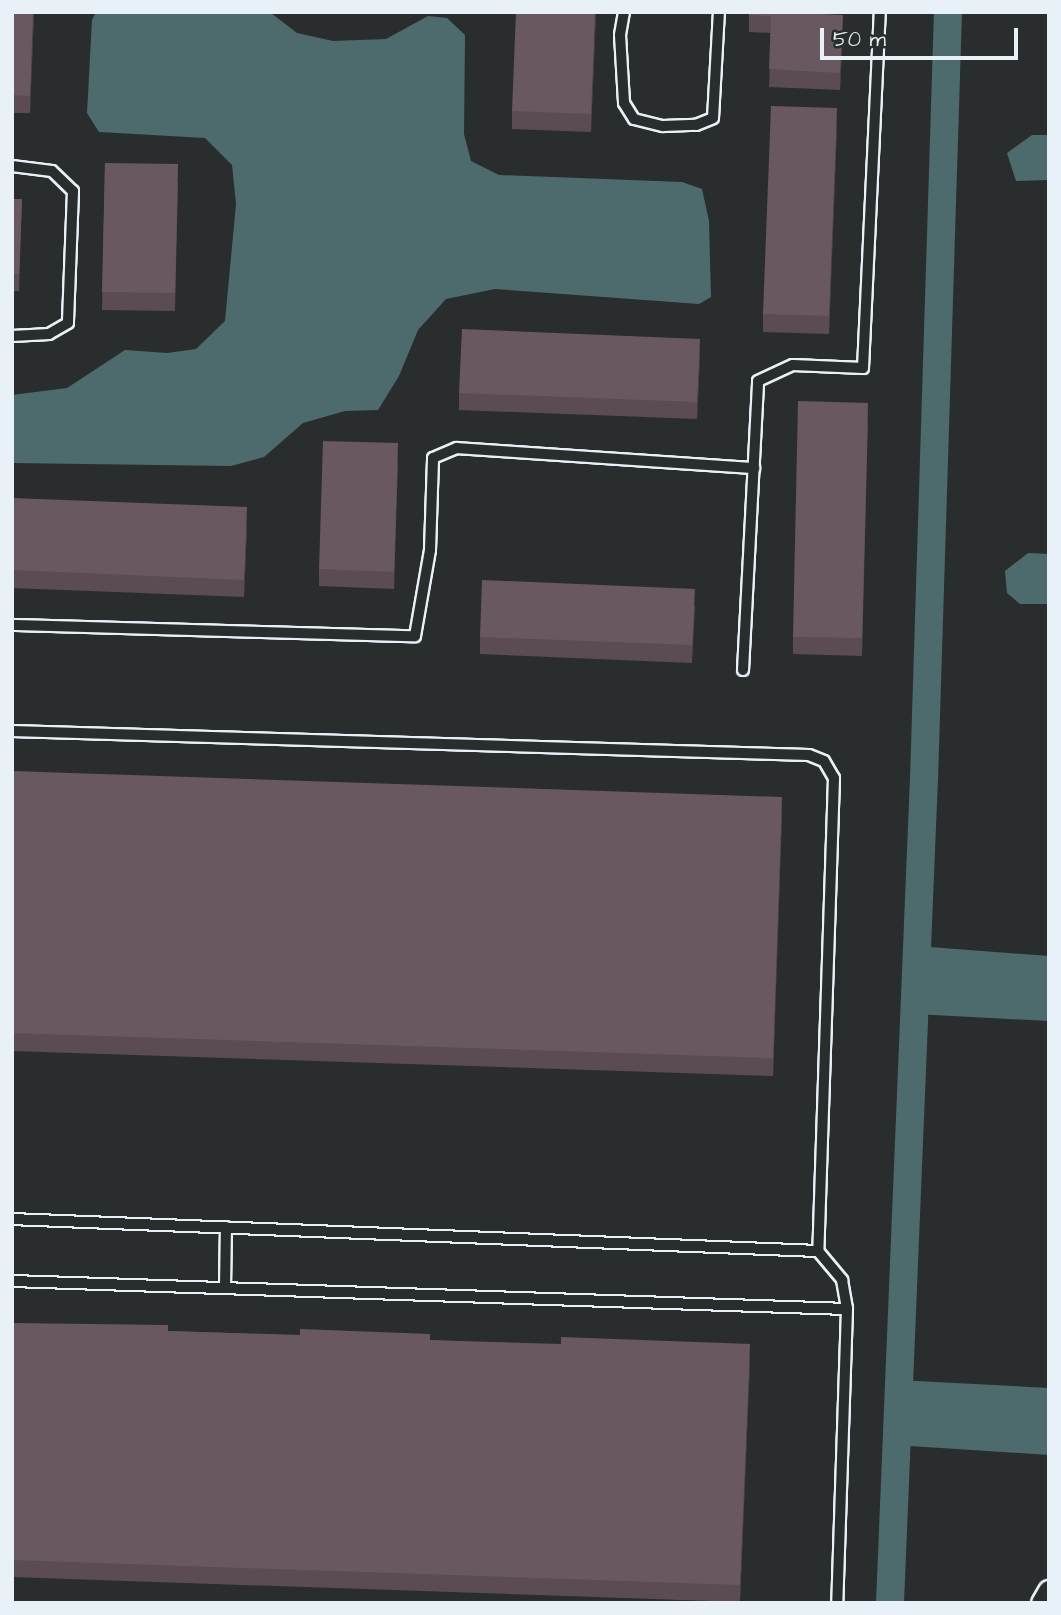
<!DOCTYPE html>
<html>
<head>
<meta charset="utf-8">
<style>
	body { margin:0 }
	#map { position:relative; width:1061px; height:1615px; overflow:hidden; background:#2a2d2e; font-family:"Architects Daughter",sans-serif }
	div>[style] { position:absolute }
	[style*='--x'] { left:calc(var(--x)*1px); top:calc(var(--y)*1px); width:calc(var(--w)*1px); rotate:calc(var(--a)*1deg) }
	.water>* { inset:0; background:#4d6b6d }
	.canal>* { height:28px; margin:-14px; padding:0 14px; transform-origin:14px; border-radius:14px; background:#4d6b6d }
	.roads { filter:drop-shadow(2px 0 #e8f1f8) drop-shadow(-2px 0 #e8f1f8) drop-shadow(0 2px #e8f1f8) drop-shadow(0 -2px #e8f1f8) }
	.service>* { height:10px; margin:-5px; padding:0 5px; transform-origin:5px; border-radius:5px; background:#2a2d2e }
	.minor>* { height:21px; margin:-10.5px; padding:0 10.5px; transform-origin:10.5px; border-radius:10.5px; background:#2a2d2e }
	.wall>* { inset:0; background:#5a4c52 }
	.shaded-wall>* { inset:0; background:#4a3e42 }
	.building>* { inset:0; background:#69585f }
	span { translate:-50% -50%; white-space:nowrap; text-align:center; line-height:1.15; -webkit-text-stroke:6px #2a2d2e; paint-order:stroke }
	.frame { position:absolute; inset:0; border:14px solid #e8f1f8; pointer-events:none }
	.scale { position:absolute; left:820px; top:28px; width:198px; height:32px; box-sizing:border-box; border:4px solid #e8f1f8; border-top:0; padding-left:9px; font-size:21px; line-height:24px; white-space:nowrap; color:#e8f1f8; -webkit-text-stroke:5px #2a2d2e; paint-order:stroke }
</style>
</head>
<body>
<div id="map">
	<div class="water">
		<i style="clip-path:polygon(96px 12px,271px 13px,297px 33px,333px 41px,386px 39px,428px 16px,447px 18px,465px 35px,464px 134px,471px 161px,499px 175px,682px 182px,702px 189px,709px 221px,711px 297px,699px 304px,495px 289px,446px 299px,418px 330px,399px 376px,378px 410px,345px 411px,303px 423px,264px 457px,231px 466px,12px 463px,12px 395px,67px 388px,125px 350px,167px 353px,196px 349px,225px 321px,236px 204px,232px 165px,205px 138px,99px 132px,87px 113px,92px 20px)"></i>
		<i style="clip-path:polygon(1032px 135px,1049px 135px,1049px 180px,1016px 181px,1007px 153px)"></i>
		<i style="clip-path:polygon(1028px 553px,1049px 554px,1049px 604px,1020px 604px,1007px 593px,1005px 571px)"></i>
		<i style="clip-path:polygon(917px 946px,1049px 956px,1049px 1021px,914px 1014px)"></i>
		<i style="clip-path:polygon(897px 1380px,1049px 1388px,1049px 1455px,894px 1445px)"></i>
	</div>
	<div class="canal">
		<i style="--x:890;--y:1603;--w:825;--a:-87.64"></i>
		<i style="--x:924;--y:779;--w:767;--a:-88.21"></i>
	</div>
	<div class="roads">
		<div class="service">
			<i style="--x:624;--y:12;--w:23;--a:100"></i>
			<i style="--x:620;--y:35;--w:68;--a:86.6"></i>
			<i style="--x:624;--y:103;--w:19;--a:58"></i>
			<i style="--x:634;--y:119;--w:30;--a:14"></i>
			<i style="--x:663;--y:126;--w:33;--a:-2"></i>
			<i style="--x:696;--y:125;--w:18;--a:-22"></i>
			<i style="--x:713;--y:118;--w:106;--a:-86.8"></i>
			<i style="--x:12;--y:166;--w:40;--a:7.1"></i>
			<i style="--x:52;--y:171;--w:29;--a:44"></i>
			<i style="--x:73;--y:191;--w:132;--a:92.2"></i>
			<i style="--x:68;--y:323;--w:22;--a:150"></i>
			<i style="--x:49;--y:334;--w:37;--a:177"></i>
			<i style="--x:12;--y:625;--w:403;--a:1.6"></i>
			<i style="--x:415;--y:636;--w:87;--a:-80.1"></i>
			<i style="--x:430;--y:550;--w:92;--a:-88.1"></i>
			<i style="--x:433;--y:458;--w:26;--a:-23"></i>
			<i style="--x:457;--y:448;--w:298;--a:3.9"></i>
			<i style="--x:743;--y:670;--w:289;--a:-87"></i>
			<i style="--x:758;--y:381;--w:38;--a:-25"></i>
			<i style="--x:793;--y:365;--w:70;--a:2.5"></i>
			<i style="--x:863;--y:368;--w:356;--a:-87.3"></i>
			<i style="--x:12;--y:731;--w:797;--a:1.72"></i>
			<i style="--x:809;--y:755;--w:16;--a:22"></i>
			<i style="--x:824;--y:761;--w:20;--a:60"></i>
			<i style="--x:834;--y:778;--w:473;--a:91.9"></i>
			<i style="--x:818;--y:1251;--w:807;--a:-177.73"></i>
			<i style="--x:818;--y:1251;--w:38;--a:50"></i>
			<i style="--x:842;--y:1280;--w:29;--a:80"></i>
			<i style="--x:12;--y:1281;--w:835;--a:1.92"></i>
			<i style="--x:847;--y:1309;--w:294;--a:91.9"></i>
			<i style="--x:225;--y:1288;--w:61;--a:-89.1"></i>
		</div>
		<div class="minor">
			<i style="--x:1042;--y:1603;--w:14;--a:-60"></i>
		</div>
	</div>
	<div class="wall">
		<i style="clip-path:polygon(12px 12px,34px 12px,30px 113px,12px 113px)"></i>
		<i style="clip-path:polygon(596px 12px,591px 132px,512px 129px,512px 111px)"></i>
		<i style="clip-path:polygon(749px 12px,823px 14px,843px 32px,840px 90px,769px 87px,771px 33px,749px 32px)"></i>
		<i style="clip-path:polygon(837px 126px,829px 334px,763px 332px,763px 314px)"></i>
		<i style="clip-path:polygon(105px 163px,178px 182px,175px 311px,102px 310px)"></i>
		<i style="clip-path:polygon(12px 199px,22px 199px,19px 291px,12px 291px)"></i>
		<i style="clip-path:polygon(700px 356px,697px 419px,459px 410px,459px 393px)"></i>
		<i style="clip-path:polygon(868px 420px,862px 656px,793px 654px,793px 637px)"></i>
		<i style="clip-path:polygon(398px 461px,394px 589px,319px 586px,319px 569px)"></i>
		<i style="clip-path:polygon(12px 498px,247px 525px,244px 597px,12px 588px)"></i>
		<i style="clip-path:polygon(695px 606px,692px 663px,480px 654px,480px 637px)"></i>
		<i style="clip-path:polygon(12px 771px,782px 814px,773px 1076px,12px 1051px)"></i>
		<i style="clip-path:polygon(12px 1323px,168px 1331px,430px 1340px,750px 1361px,740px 1602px,12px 1577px)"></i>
	</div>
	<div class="shaded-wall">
		<i style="clip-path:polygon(33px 12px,34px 12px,30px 113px,30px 96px)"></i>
		<i style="clip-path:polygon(595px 12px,596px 12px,591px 132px,591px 114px)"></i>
		<i style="clip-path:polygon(843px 15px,843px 32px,840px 90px,840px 73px)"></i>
		<i style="clip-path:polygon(837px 108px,837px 126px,829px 334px,829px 316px)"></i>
		<i style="clip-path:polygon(700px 339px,700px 356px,697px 419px,697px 402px)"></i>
		<i style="clip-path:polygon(247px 507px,247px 525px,244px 597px,244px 580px)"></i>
		<i style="clip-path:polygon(782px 797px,782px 814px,773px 1076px,773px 1058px)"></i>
		<i style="clip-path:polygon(750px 1344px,750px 1361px,740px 1602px,740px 1585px)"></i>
	</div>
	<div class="building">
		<i style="clip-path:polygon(12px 12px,33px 12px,30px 96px,12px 95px)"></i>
		<i style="clip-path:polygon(516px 12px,595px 12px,591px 114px,512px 111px)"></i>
		<i style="clip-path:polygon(749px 12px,822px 12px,822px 14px,843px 15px,840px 73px,769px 69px,771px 16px,749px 15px)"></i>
		<i style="clip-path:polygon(771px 106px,837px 108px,829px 316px,763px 314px)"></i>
		<i style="clip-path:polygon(105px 163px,178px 164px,175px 293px,102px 292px)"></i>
		<i style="clip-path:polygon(12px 199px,22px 199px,19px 274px,12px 274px)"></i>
		<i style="clip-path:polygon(462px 329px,700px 339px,697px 402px,459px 393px)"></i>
		<i style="clip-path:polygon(798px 401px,868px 403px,862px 638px,793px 637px)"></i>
		<i style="clip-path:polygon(323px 441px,398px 443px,394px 572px,319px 569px)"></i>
		<i style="clip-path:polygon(12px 498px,247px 507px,244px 580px,12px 570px)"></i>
		<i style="clip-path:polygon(482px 580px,695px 589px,692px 645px,480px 637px)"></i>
		<i style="clip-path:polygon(12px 771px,782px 797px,773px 1058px,12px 1033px)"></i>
		<i style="clip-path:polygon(12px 1323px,168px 1325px,168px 1331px,300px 1335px,300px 1329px,430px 1334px,430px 1340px,561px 1344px,561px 1337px,750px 1344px,740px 1585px,12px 1560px)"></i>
	</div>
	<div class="frame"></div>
	<div class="scale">50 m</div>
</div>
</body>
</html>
